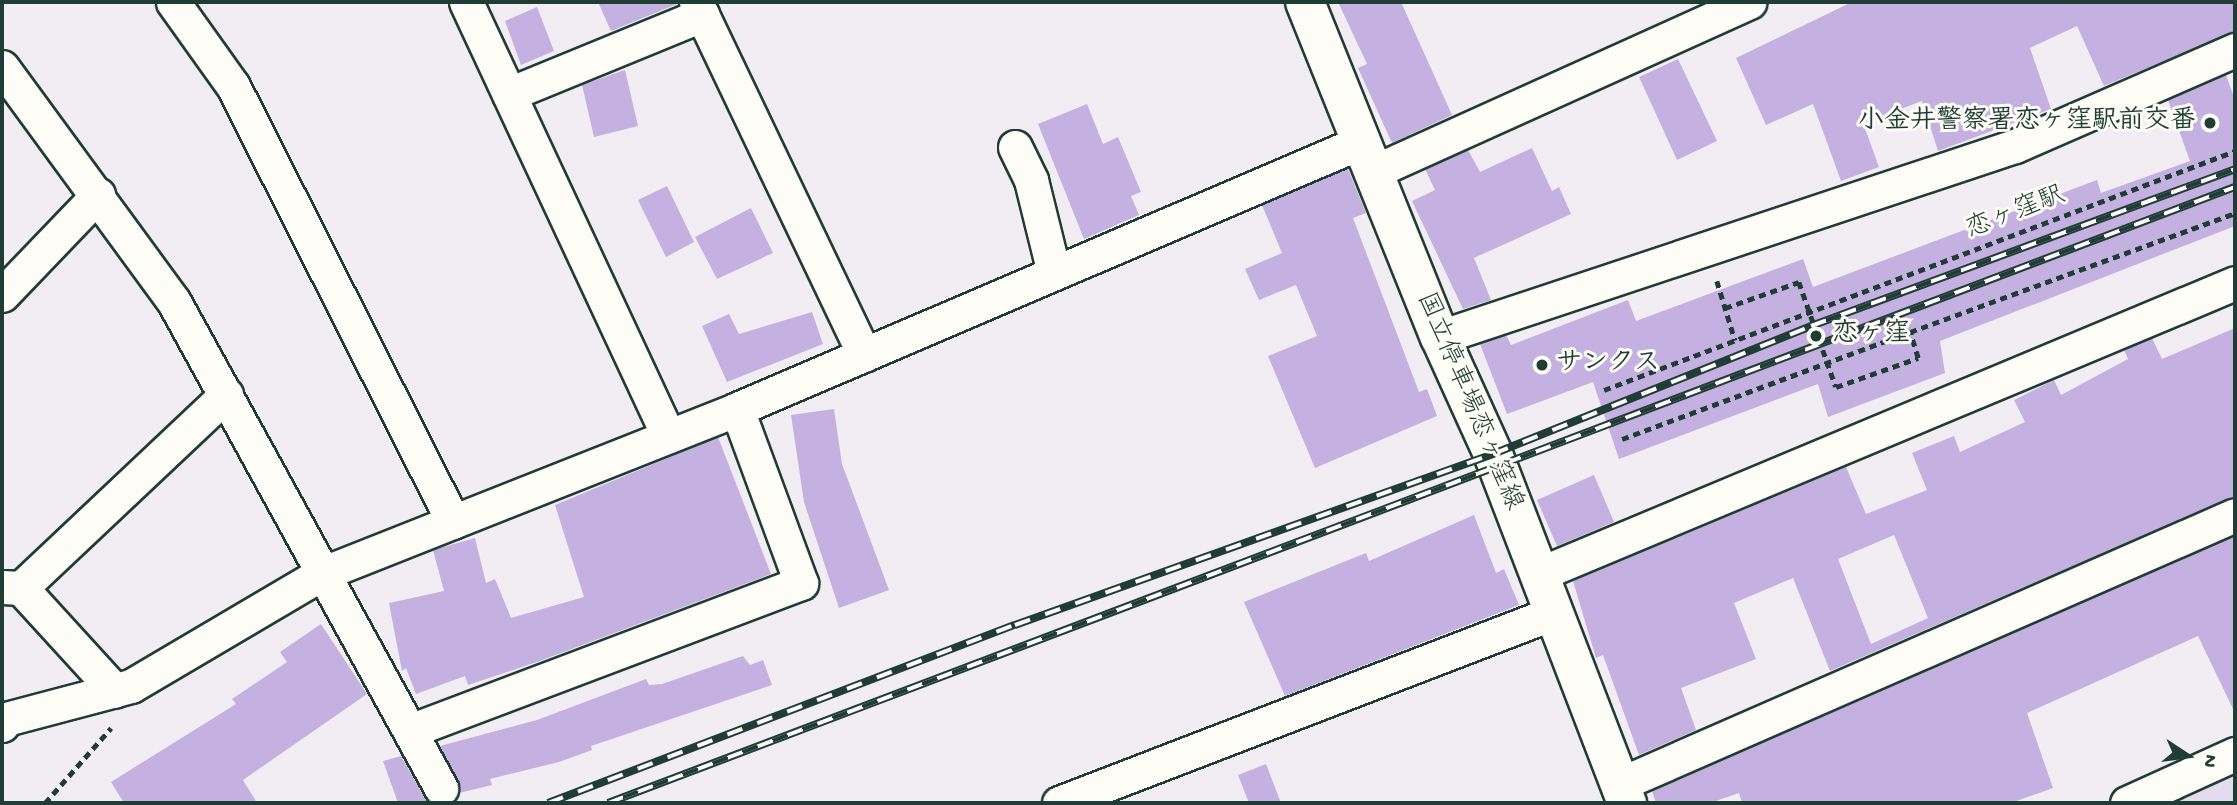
<!DOCTYPE html>
<html>
<head>
<meta charset="utf-8">
<style>
	body { margin:0 }
	#map { position:relative; width:2237px; height:805px; overflow:hidden; background:#f2edf3; font-family:"Gochi Hand","Klee One",sans-serif }
	div>[style] { position:absolute }
	[style*='--x'] { left:calc(var(--x)*1px); top:calc(var(--y)*1px); width:calc(var(--w)*1px); rotate:calc(var(--a)*1deg) }
	.built>* { inset:0; background:#e4dbee }
	.building>* { inset:0; background:#c4b1e1 }
	.path>* { height:4.5px; margin-top:-2.25px; transform-origin:0; background:repeating-linear-gradient(90deg,#1f3d34 0 7px,transparent 0 12px) }
	.roads { filter:drop-shadow(2px 0 #1f3d34) drop-shadow(-2px 0 #1f3d34) drop-shadow(0 2px #1f3d34) drop-shadow(0 -2px #1f3d34) }
	.minor>* { height:33px; margin:-16.5px; padding:0 16.5px; transform-origin:16.5px; border-radius:16.5px; background:#fdfcf7 }
	.major>* { height:38px; margin:-19px; padding:0 19px; transform-origin:19px; border-radius:19px; background:#fdfcf7 }
	.rail>* { height:8px; margin-top:-4px; transform-origin:0; background:repeating-linear-gradient(90deg,#fdfcf7 0 16px,#1f3d34 0 32px); box-sizing:border-box; border-block:2px solid #1f3d34 }
	.path-bridge>* { height:4.5px; margin-top:-2.25px; transform-origin:0; background:repeating-linear-gradient(90deg,#1f3d34 0 7px,transparent 0 12px) }
	.dots>* { width:19px; height:19px; translate:-50% -50%; box-sizing:border-box; border:4px solid #fdfcf7; border-radius:50% }
	span { translate:-50% -50%; white-space:nowrap; text-align:center; line-height:1.15; -webkit-text-stroke:6px #fdfcf7; paint-order:stroke }
	.poi-label { font-size:26px; color:#1f3d34; font-weight:700 }
	.right { translate:-100% -50%; text-align:right }
	.left { translate:0 -50%; text-align:left }
	.street-label { font-size:26px; color:#1f3d34 }
	.frame { position:absolute; inset:0; border:4px solid #1f3d34; pointer-events:none }
	.north { position:absolute; left:2153px; top:721px; width:70px; height:70px; -webkit-text-stroke:5px #fdfcf7; paint-order:stroke; rotate:103deg; font-size:19px; font-weight:700; line-height:28px; text-align:center; color:#1f3d34 }
	.north::after { content:''; display:block; margin:auto; width:24px; height:32px; background:#1f3d34; clip-path:polygon(50% 0,100% 100%,50% 72%,0 100%) }
</style>
</head>
<body>
<div id="map">
	<div class="built">
		<i style="clip-path:polygon(2235px 771px,2235px 803px,2167px 803px)"></i>
	</div>
	<div class="building">
		<i style="clip-path:polygon(598px 2px,677px 2px,677px 4px,611px 31px)"></i>
		<i style="clip-path:polygon(1338px 2px,1401px 2px,1452px 115px,1392px 143px,1358px 68px,1367px 64px)"></i>
		<i style="clip-path:polygon(1852px 2px,2235px 2px,2235px 31px,2104px 86px,2077px 26px,2030px 48px,2051px 109px,1938px 151px,1922px 101px,1863px 123px,1879px 167px,1841px 181px,1813px 104px,1766px 125px,1736px 58px)"></i>
		<i style="clip-path:polygon(537px 7px,554px 51px,521px 65px,505px 21px)"></i>
		<i style="clip-path:polygon(1678px 59px,1717px 141px,1677px 160px,1639px 77px)"></i>
		<i style="clip-path:polygon(625px 70px,638px 126px,594px 137px,582px 85px)"></i>
		<i style="clip-path:polygon(2226px 75px,2235px 100px,2235px 226px,1940px 341px,1945px 373px,1828px 417px,1818px 384px,1619px 459px,1593px 382px,1507px 414px,1480px 344px,1506px 335px,1511px 345px,1628px 300px,1636px 321px,1803px 259px,1813px 287px,2097px 180px,2101px 193px,2190px 161px,2168px 100px)"></i>
		<i style="clip-path:polygon(1087px 104px,1103px 144px,1118px 137px,1141px 192px,1131px 196px,1139px 215px,1084px 239px,1038px 124px)"></i>
		<i style="clip-path:polygon(1532px 148px,1552px 191px,1559px 187px,1571px 214px,1474px 258px,1491px 300px,1463px 309px,1412px 201px,1435px 190px,1425px 169px,1468px 150px,1480px 172px)"></i>
		<i style="clip-path:polygon(1348px 169px,1366px 213px,1353px 218px,1419px 392px,1427px 389px,1437px 416px,1315px 468px,1268px 356px,1317px 336px,1296px 285px,1259px 300px,1245px 269px,1282px 253px,1262px 205px)"></i>
		<i style="clip-path:polygon(667px 186px,694px 242px,666px 257px,638px 200px)"></i>
		<i style="clip-path:polygon(751px 208px,773px 253px,717px 279px,695px 237px)"></i>
		<i style="clip-path:polygon(812px 312px,823px 344px,727px 382px,702px 326px,729px 314px,739px 334px)"></i>
		<i style="clip-path:polygon(evenodd,2235px 328px,2235px 496px,1830px 671px,1793px 578px,1734px 603px,1756px 659px,1681px 688px,1696px 730px,1639px 755px,1603px 655px,1596px 658px,1573px 581px,1846px 467px,1866px 514px,1927px 490px,1912px 453px,1954px 436px,1960px 452px,2025px 422px,2014px 400px,2054px 380px,2061px 395px,2128px 359px,2124px 350px,2152px 338px,2162px 359px,2235px 328px,1894px 535px,1928px 618px,1871px 644px,1838px 559px,1894px 535px)"></i>
		<i style="clip-path:polygon(834px 409px,842px 464px,889px 590px,839px 608px,804px 502px,791px 415px)"></i>
		<i style="clip-path:polygon(718px 437px,771px 574px,537px 662px,468px 685px,465px 676px,416px 694px,406px 668px,402px 671px,389px 603px,444px 591px,433px 550px,475px 538px,486px 583px,495px 579px,511px 618px,584px 597px,555px 505px)"></i>
		<i style="clip-path:polygon(1594px 475px,1614px 522px,1557px 546px,1537px 500px)"></i>
		<i style="clip-path:polygon(1474px 515px,1496px 573px,1504px 569px,1519px 605px,1285px 696px,1244px 602px,1366px 553px,1369px 561px)"></i>
		<i style="clip-path:polygon(2235px 536px,2235px 713px,2198px 636px,2027px 713px,2053px 788px,2011px 803px,1742px 803px,1739px 793px,1710px 803px,1656px 803px,1652px 791px)"></i>
		<i style="clip-path:polygon(321px 624px,367px 694px,243px 780px,257px 803px,124px 803px,111px 782px,236px 704px,232px 699px,287px 662px,280px 652px)"></i>
		<i style="clip-path:polygon(743px 656px,750px 665px,763px 660px,772px 685px,591px 746px,592px 750px,559px 762px,490px 779px,492px 785px,459px 793px,458px 779px,440px 746px,537px 720px,646px 679px,649px 685px,662px 684px)"></i>
		<i style="clip-path:polygon(401px 756px,424px 797px,428px 801px,398px 803px,383px 761px)"></i>
		<i style="clip-path:polygon(1266px 764px,1281px 803px,1249px 803px,1238px 775px)"></i>
	</div>
	<div class="path">
		<i style="--x:1717;--y:281;--w:62;--a:73"></i>
		<i style="--x:1918;--y:358;--w:27;--a:-107"></i>
		<i style="--x:1910;--y:332;--w:346;--a:-20.1"></i>
		<i style="--x:1604;--y:390;--w:675;--a:-20.74"></i>
		<i style="--x:1622;--y:439;--w:307;--a:-20.4"></i>
		<i style="--x:45;--y:803;--w:100;--a:-48.7"></i>
	</div>
	<div class="roads">
		<div class="minor">
			<i style="--x:173;--y:2;--w:103;--a:54.5"></i>
			<i style="--x:233;--y:86;--w:488;--a:63.2"></i>
			<i style="--x:466;--y:2;--w:479;--a:65"></i>
			<i style="--x:696;--y:2;--w:391;--a:64.5"></i>
			<i style="--x:2;--y:67;--w:291;--a:53.8"></i>
			<i style="--x:174;--y:302;--w:555;--a:61.22"></i>
			<i style="--x:509;--y:94;--w:209;--a:-22.3"></i>
			<i style="--x:1015;--y:147;--w:37;--a:64"></i>
			<i style="--x:1031;--y:180;--w:96;--a:76.1"></i>
			<i style="--x:1373;--y:172;--w:413;--a:-24.3"></i>
			<i style="--x:2;--y:295;--w:139;--a:-46.2"></i>
			<i style="--x:1440;--y:337;--w:606;--a:-18.38"></i>
			<i style="--x:2015;--y:146;--w:240;--a:-23.6"></i>
			<i style="--x:1539;--y:574;--w:754;--a:-22.69"></i>
			<i style="--x:2;--y:587;--w:19;--a:3"></i>
			<i style="--x:21;--y:588;--w:139;--a:47.6"></i>
			<i style="--x:21;--y:588;--w:282;--a:-43.3"></i>
			<i style="--x:2;--y:725;--w:7;--a:-56"></i>
			<i style="--x:6;--y:719;--w:129;--a:-14.8"></i>
			<i style="--x:131;--y:686;--w:221;--a:-30.5"></i>
			<i style="--x:321;--y:574;--w:448;--a:-21.6"></i>
			<i style="--x:737;--y:409;--w:679;--a:-23.17"></i>
			<i style="--x:412;--y:730;--w:416;--a:-20.7"></i>
			<i style="--x:801;--y:583;--w:185;--a:-110.2"></i>
			<i style="--x:1620;--y:784;--w:671;--a:-23.62"></i>
			<i style="--x:1059;--y:803;--w:529;--a:-21.04"></i>
			<i style="--x:2127;--y:803;--w:119;--a:-24.4"></i>
		</div>
		<div class="major">
			<i style="--x:1305;--y:2;--w:361;--a:68.1"></i>
			<i style="--x:1440;--y:337;--w:128;--a:65.6"></i>
			<i style="--x:1493;--y:454;--w:374;--a:69"></i>
		</div>
	</div>
	<div class="rail">
		<i style="--x:548;--y:803;--w:500;--a:-20.9"></i>
		<i style="--x:1015;--y:625;--w:508;--a:-19.68"></i>
		<i style="--x:1493;--y:454;--w:343;--a:-21.9"></i>
		<i style="--x:1811;--y:326;--w:452;--a:-20.3"></i>
		<i style="--x:608;--y:803;--w:1740;--a:-20.74"></i>
	</div>
	<div class="path-bridge">
		<i style="--x:1725;--y:308;--w:78;--a:-19.4"></i>
		<i style="--x:1799;--y:282;--w:111;--a:70.6"></i>
		<i style="--x:1836;--y:387;--w:87;--a:-19.5"></i>
	</div>
	<div class="dots">
		<i style="left:2210px;top:123px;background:#1f3d34"></i>
		<i style="left:1816px;top:336px;background:#1f3d34"></i>
		<i style="left:1542px;top:365px;background:#1f3d34"></i>
	</div>
	<div class="poi-label">
		<span class="right" style="left:2196px;top:123px">小金井警察署恋ヶ窪駅前交番</span>
		<span class="left" style="left:1832px;top:336px">恋ヶ窪</span>
		<span class="left" style="left:1556px;top:365px">サンクス</span>
	</div>
	<div class="street-label">
		<span style="left:2016px;top:214px;rotate:-21deg">恋ヶ窪駅</span>
		<span style="left:1468px;top:402px;rotate:67deg">国立停車場恋ヶ窪線</span>
	</div>
	<div class="frame"></div>
	<div class="north">N</div>
</div>
</body>
</html>
